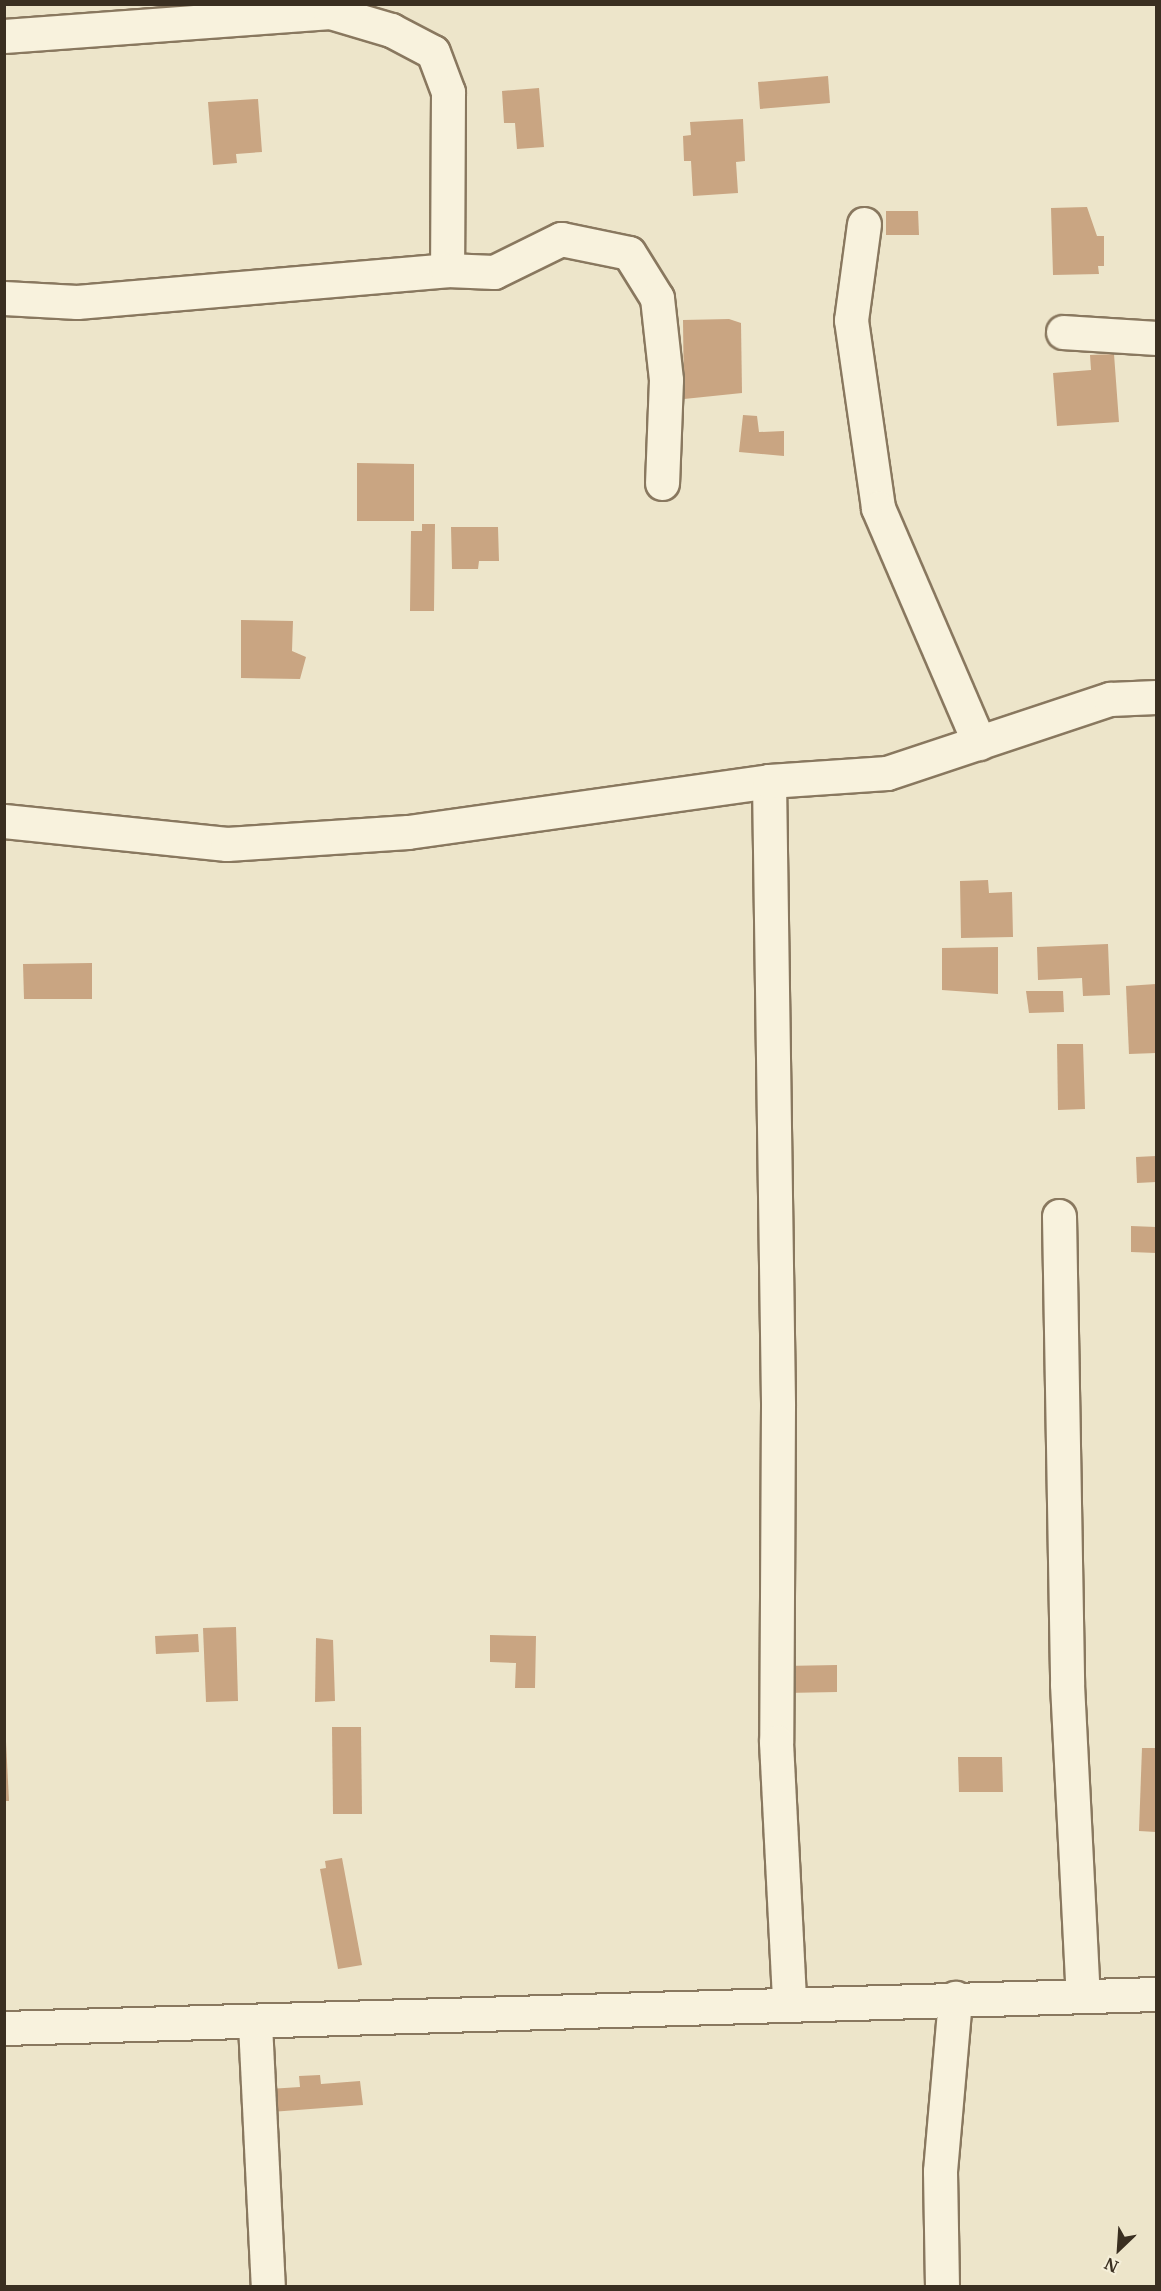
<!DOCTYPE html>
<html>
<head>
<meta charset="utf-8">
<style>
	body { margin:0 }
	#map { position:relative; width:1161px; height:2291px; overflow:hidden; background:#ede5ca; font-family:Merriweather,serif }
	div>[style] { position:absolute }
	[style*='--x'] { left:calc(var(--x)*1px); top:calc(var(--y)*1px); width:calc(var(--w)*1px); rotate:calc(var(--a)*1deg) }
	.building>* { inset:0; background:#c9a582 }
	.roads { filter:drop-shadow(2px 0 #89785f) drop-shadow(-2px 0 #89785f) drop-shadow(0 2px #89785f) drop-shadow(0 -2px #89785f) }
	.minor>* { height:33px; margin:-16.5px; padding:0 16.5px; transform-origin:16.5px; border-radius:16.5px; background:#f8f2dd }
	span { translate:-50% -50%; white-space:nowrap; text-align:center; line-height:1.15; -webkit-text-stroke:6px #f5efd9; paint-order:stroke }
	.frame { position:absolute; inset:0; border:6px solid #3a2f21; pointer-events:none }
	.north { position:absolute; left:1089px; top:2219px; width:60px; height:60px; -webkit-text-stroke:4px #f5efd9; paint-order:stroke; rotate:205deg; font-size:16px; font-weight:700; line-height:24px; text-align:center; color:#3a2f21 }
	.north::after { content:''; display:block; margin:auto; width:21px; height:27px; background:#3a2f21; clip-path:polygon(50% 0,100% 100%,50% 72%,0 100%) }
</style>
</head>
<body>
<div id="map">
	<div class="building">
		<i style="clip-path:polygon(828px 76px,830px 103px,760px 109px,758px 82px)"></i>
		<i style="clip-path:polygon(539px 88px,544px 147px,517px 149px,515px 123px,504px 123px,502px 91px)"></i>
		<i style="clip-path:polygon(258px 99px,262px 152px,236px 154px,237px 163px,213px 165px,208px 102px)"></i>
		<i style="clip-path:polygon(743px 119px,745px 161px,736px 162px,738px 193px,693px 196px,691px 161px,684px 161px,683px 136px,691px 135px,690px 122px)"></i>
		<i style="clip-path:polygon(1087px 207px,1097px 236px,1104px 236px,1104px 266px,1098px 266px,1099px 274px,1053px 275px,1051px 208px)"></i>
		<i style="clip-path:polygon(886px 211px,918px 211px,919px 235px,886px 235px)"></i>
		<i style="clip-path:polygon(729px 319px,741px 323px,742px 393px,684px 399px,683px 320px)"></i>
		<i style="clip-path:polygon(1114px 354px,1119px 422px,1057px 426px,1053px 373px,1091px 370px,1090px 355px)"></i>
		<i style="clip-path:polygon(743px 415px,757px 416px,759px 432px,784px 431px,784px 456px,739px 452px)"></i>
		<i style="clip-path:polygon(357px 463px,414px 464px,414px 521px,357px 521px)"></i>
		<i style="clip-path:polygon(422px 524px,435px 524px,434px 611px,410px 611px,411px 531px,422px 531px)"></i>
		<i style="clip-path:polygon(451px 527px,498px 527px,499px 561px,479px 561px,478px 569px,452px 569px)"></i>
		<i style="clip-path:polygon(241px 620px,293px 621px,292px 651px,306px 657px,300px 679px,241px 678px)"></i>
		<i style="clip-path:polygon(988px 880px,989px 893px,1012px 892px,1013px 937px,961px 938px,960px 881px)"></i>
		<i style="clip-path:polygon(1108px 944px,1110px 995px,1083px 996px,1082px 978px,1038px 980px,1037px 947px)"></i>
		<i style="clip-path:polygon(998px 947px,998px 994px,942px 990px,942px 948px)"></i>
		<i style="clip-path:polygon(92px 963px,92px 999px,24px 999px,23px 964px)"></i>
		<i style="clip-path:polygon(1156px 984px,1156px 1053px,1129px 1054px,1126px 986px)"></i>
		<i style="clip-path:polygon(1026px 991px,1063px 991px,1064px 1012px,1029px 1013px)"></i>
		<i style="clip-path:polygon(1057px 1044px,1083px 1044px,1085px 1109px,1058px 1110px)"></i>
		<i style="clip-path:polygon(1156px 1156px,1156px 1182px,1137px 1183px,1136px 1157px)"></i>
		<i style="clip-path:polygon(1131px 1226px,1156px 1227px,1156px 1253px,1131px 1252px)"></i>
		<i style="clip-path:polygon(236px 1627px,238px 1701px,206px 1702px,203px 1628px)"></i>
		<i style="clip-path:polygon(198px 1634px,199px 1652px,156px 1654px,155px 1636px)"></i>
		<i style="clip-path:polygon(490px 1635px,536px 1636px,535px 1688px,515px 1688px,516px 1663px,490px 1662px)"></i>
		<i style="clip-path:polygon(316px 1638px,333px 1640px,335px 1701px,315px 1702px)"></i>
		<i style="clip-path:polygon(837px 1665px,837px 1692px,785px 1693px,784px 1666px)"></i>
		<i style="clip-path:polygon(332px 1727px,361px 1727px,362px 1814px,333px 1814px)"></i>
		<i style="clip-path:polygon(4px 1742px,6px 1742px,9px 1801px,4px 1801px)"></i>
		<i style="clip-path:polygon(1142px 1748px,1156px 1748px,1156px 1832px,1139px 1831px)"></i>
		<i style="clip-path:polygon(958px 1757px,1002px 1757px,1003px 1792px,959px 1792px)"></i>
		<i style="clip-path:polygon(342px 1858px,362px 1965px,338px 1969px,320px 1869px,326px 1868px,325px 1861px)"></i>
		<i style="clip-path:polygon(320px 2075px,321px 2084px,360px 2081px,363px 2105px,271px 2112px,269px 2089px,300px 2087px,299px 2076px)"></i>
	</div>
	<div class="roads">
		<div class="minor">
			<i style="--x:4;--y:36;--w:327;--a:-4.2"></i>
			<i style="--x:330;--y:12;--w:64;--a:16.4"></i>
			<i style="--x:391;--y:30;--w:47;--a:27.6"></i>
			<i style="--x:433;--y:52;--w:43;--a:69.4"></i>
			<i style="--x:448;--y:92;--w:178;--a:90.3"></i>
			<i style="--x:864;--y:224;--w:97;--a:97.7"></i>
			<i style="--x:851;--y:320;--w:190;--a:81.8"></i>
			<i style="--x:878;--y:508;--w:256;--a:66.7"></i>
			<i style="--x:4;--y:298;--w:73;--a:3.1"></i>
			<i style="--x:77;--y:302;--w:371;--a:-4.9"></i>
			<i style="--x:447;--y:270;--w:47;--a:2.4"></i>
			<i style="--x:494;--y:272;--w:75;--a:-26.2"></i>
			<i style="--x:561;--y:239;--w:69;--a:11.6"></i>
			<i style="--x:629;--y:253;--w:53;--a:58.1"></i>
			<i style="--x:657;--y:298;--w:82;--a:83.7"></i>
			<i style="--x:666;--y:380;--w:103;--a:92.2"></i>
			<i style="--x:1063;--y:332;--w:93;--a:3.7"></i>
			<i style="--x:769;--y:781;--w:625;--a:89.17"></i>
			<i style="--x:778;--y:1406;--w:336;--a:90.3"></i>
			<i style="--x:776;--y:1742;--w:261;--a:87.1"></i>
			<i style="--x:4;--y:821;--w:224;--a:5.9"></i>
			<i style="--x:227;--y:844;--w:181;--a:-3.8"></i>
			<i style="--x:408;--y:832;--w:365;--a:-8"></i>
			<i style="--x:769;--y:781;--w:118;--a:-3.9"></i>
			<i style="--x:887;--y:773;--w:235;--a:-18.4"></i>
			<i style="--x:1110;--y:699;--w:46;--a:-2.5"></i>
			<i style="--x:1059;--y:1216;--w:468;--a:89"></i>
			<i style="--x:1067;--y:1684;--w:312;--a:87.1"></i>
			<i style="--x:255;--y:2024;--w:262;--a:87.2"></i>
			<i style="--x:4;--y:2028;--w:1153;--a:-1.69"></i>
			<i style="--x:942;--y:2286;--w:115;--a:-91"></i>
			<i style="--x:940;--y:2171;--w:174;--a:-85"></i>
		</div>
	</div>
	<div class="frame"></div>
	<div class="north">N</div>
</div>
</body>
</html>
